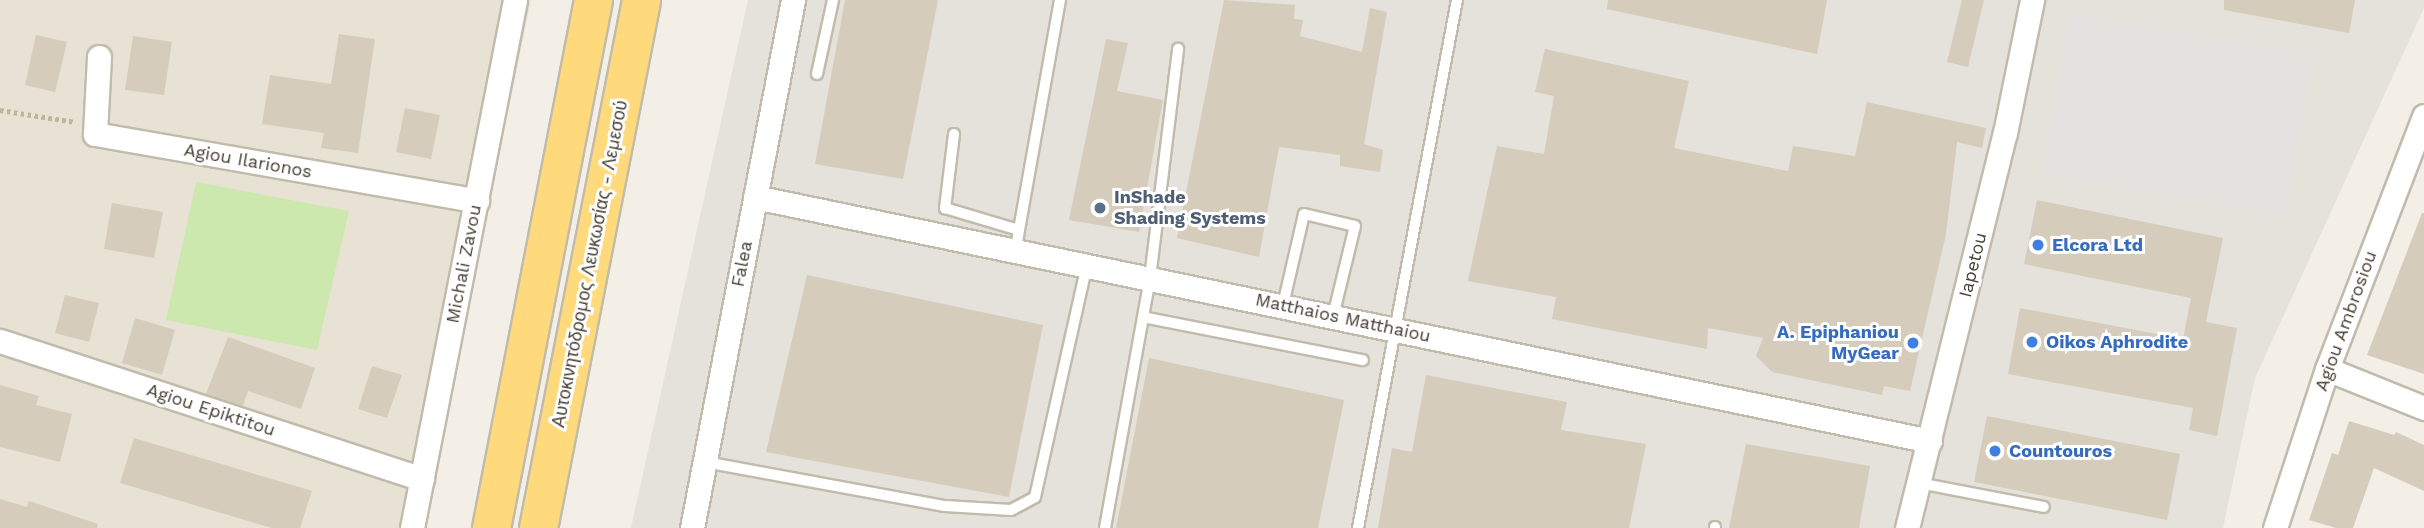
<!DOCTYPE html>
<html>
<head>
<meta charset="utf-8">
<style>
	body { margin:0 }
	#map { position:relative; width:2424px; height:528px; overflow:hidden; background:#f3efe6; font-family:"Work Sans",sans-serif }
	div>[style] { position:absolute }
	[style*='--x'] { left:calc(var(--x)*1px); top:calc(var(--y)*1px); width:calc(var(--w)*1px); rotate:calc(var(--a)*1deg) }
	.residential>* { inset:0; background:#e7e2d4 }
	.industrial>* { inset:0; background:#e5e1db }
	.green>* { inset:0; background:#cce8ae }
	.parking>* { inset:0; background:#e4e2de }
	.building>* { inset:0; background:#d5ccbb }
	.path>* { height:4.5px; margin-top:-2.25px; transform-origin:0; background:repeating-linear-gradient(90deg,#c0b499 0 3.5px,transparent 0 7px) }
	.roads { filter:drop-shadow(2px 0 #c1bbab) drop-shadow(-2px 0 #c1bbab) drop-shadow(0 2px #c1bbab) drop-shadow(0 -2px #c1bbab) }
	.service>* { height:10px; margin:-5px; padding:0 5px; transform-origin:5px; border-radius:5px; background:#fff }
	.minor>* { height:23px; margin:-11.5px; padding:0 11.5px; transform-origin:11.5px; border-radius:11.5px; background:#fff }
	.trunk>* { height:37px; margin:-18.5px; padding:0 18.5px; transform-origin:18.5px; border-radius:18.5px; background:#feda7c }
	.dots>* { width:19px; height:19px; translate:-50% -50%; box-sizing:border-box; border:4px solid #fff; border-radius:50% }
	span { translate:-50% -50%; white-space:nowrap; text-align:center; line-height:1.15; -webkit-text-stroke:6px #fff; paint-order:stroke }
	.street-label { font-size:18px; color:#464035 }
	.service-label { font-size:18px; color:#4e5e75; font-weight:700 }
	.left { translate:0 -50%; text-align:left }
	.shop-label { font-size:18px; color:#366cbe; font-weight:700 }
	.right { translate:-100% -50%; text-align:right }
</style>
</head>
<body>
<div id="map">
	<div class="residential">
		<i style="clip-path:polygon(0 0,531px 0,423px 528px,0 528px)"></i>
	</div>
	<div class="industrial">
		<i style="clip-path:polygon(748px 0,2424px 0,2424px 8px,2255px 378px,2223px 528px,631px 528px)"></i>
	</div>
	<div class="green">
		<i style="clip-path:polygon(196px 182px,349px 211px,317px 350px,166px 320px)"></i>
	</div>
	<div class="parking">
		<i style="clip-path:polygon(2069px 13px,2313px 54px,2286px 216px,2042px 175px)"></i>
	</div>
	<div class="building">
		<i style="clip-path:polygon(845px 0,938px 0,903px 179px,815px 164px)"></i>
		<i style="clip-path:polygon(1224px 0,1295px 5px,1294px 19px,1303px 20px,1300px 36px,1362px 52px,1370px 8px,1387px 12px,1364px 144px,1383px 150px,1380px 172px,1340px 166px,1340px 155px,1279px 147px,1259px 257px,1177px 238px)"></i>
		<i style="clip-path:polygon(1608px 0,1827px 0,1817px 54px,1607px 9px)"></i>
		<i style="clip-path:polygon(1962px 0,1984px 0,1968px 67px,1947px 62px)"></i>
		<i style="clip-path:polygon(2224px 0,2355px 0,2349px 33px,2224px 10px)"></i>
		<i style="clip-path:polygon(339px 34px,375px 39px,358px 153px,321px 148px,324px 133px,262px 124px,270px 75px,331px 84px)"></i>
		<i style="clip-path:polygon(36px 35px,67px 42px,55px 92px,25px 85px)"></i>
		<i style="clip-path:polygon(133px 36px,172px 42px,164px 95px,125px 90px)"></i>
		<i style="clip-path:polygon(1106px 39px,1128px 43px,1117px 91px,1163px 100px,1139px 232px,1069px 220px)"></i>
		<i style="clip-path:polygon(1545px 49px,1689px 81px,1674px 148px,1788px 171px,1793px 146px,1855px 156px,1867px 102px,1986px 128px,1982px 148px,1957px 142px,1946px 234px,1910px 391px,1884px 386px,1882px 395px,1772px 372px,1756px 356px,1763px 338px,1708px 328px,1707px 349px,1552px 319px,1556px 297px,1468px 281px,1497px 146px,1544px 154px,1554px 96px,1535px 92px)"></i>
		<i style="clip-path:polygon(405px 108px,440px 115px,431px 159px,396px 152px)"></i>
		<i style="clip-path:polygon(2037px 200px,2223px 238px,2206px 322px,2237px 328px,2217px 436px,2189px 430px,2193px 408px,2008px 374px,2020px 308px,2183px 339px,2191px 298px,2024px 264px)"></i>
		<i style="clip-path:polygon(112px 203px,163px 212px,154px 258px,104px 249px)"></i>
		<i style="clip-path:polygon(2422px 213px,2424px 213px,2424px 374px,2367px 355px)"></i>
		<i style="clip-path:polygon(807px 275px,1043px 325px,1009px 497px,766px 452px)"></i>
		<i style="clip-path:polygon(65px 295px,99px 303px,89px 342px,55px 333px)"></i>
		<i style="clip-path:polygon(135px 318px,175px 330px,162px 375px,122px 363px)"></i>
		<i style="clip-path:polygon(228px 337px,315px 368px,301px 409px,248px 391px,243px 406px,206px 394px)"></i>
		<i style="clip-path:polygon(1149px 358px,1344px 400px,1318px 528px,1116px 528px)"></i>
		<i style="clip-path:polygon(372px 366px,402px 375px,387px 418px,358px 409px)"></i>
		<i style="clip-path:polygon(1426px 375px,1567px 402px,1561px 430px,1646px 444px,1629px 528px,1378px 528px,1392px 448px,1412px 452px)"></i>
		<i style="clip-path:polygon(0 385px,39px 396px,36px 405px,72px 414px,60px 462px,0 447px)"></i>
		<i style="clip-path:polygon(1987px 416px,2180px 454px,2167px 520px,1974px 482px)"></i>
		<i style="clip-path:polygon(2349px 421px,2394px 435px,2396px 432px,2424px 445px,2424px 491px,2374px 468px,2353px 528px,2336px 528px,2309px 520px,2332px 453px,2338px 455px)"></i>
		<i style="clip-path:polygon(134px 438px,312px 491px,300px 528px,272px 528px,120px 483px)"></i>
		<i style="clip-path:polygon(1746px 444px,1870px 466px,1859px 528px,1729px 528px)"></i>
		<i style="clip-path:polygon(0 499px,27px 507px,29px 501px,98px 524px,97px 528px,0 528px)"></i>
	</div>
	<div class="path">
		<i style="--x:0;--y:110;--w:76;--a:9.1"></i>
	</div>
	<div class="roads">
		<div class="service">
			<i style="--x:817;--y:74;--w:76;--a:-77.8"></i>
			<i style="--x:954;--y:134;--w:75;--a:96.9"></i>
			<i style="--x:945;--y:208;--w:77;--a:16.6"></i>
			<i style="--x:1019;--y:230;--w:20;--a:99"></i>
			<i style="--x:1019;--y:230;--w:234;--a:-79.9"></i>
			<i style="--x:1283;--y:305;--w:93;--a:-77"></i>
			<i style="--x:1304;--y:214;--w:52;--a:13.2"></i>
			<i style="--x:1355;--y:226;--w:93;--a:103.7"></i>
			<i style="--x:1143;--y:317;--w:224;--a:11.1"></i>
			<i style="--x:705;--y:462;--w:244;--a:10.4"></i>
			<i style="--x:945;--y:506;--w:66;--a:3.5"></i>
			<i style="--x:1011;--y:510;--w:27;--a:-28"></i>
			<i style="--x:1035;--y:497;--w:238;--a:-77.4"></i>
			<i style="--x:1919;--y:483;--w:127;--a:10.9"></i>
			<i style="--x:1105;--y:528;--w:254;--a:-79.8"></i>
			<i style="--x:1150;--y:278;--w:231;--a:-83"></i>
			<i style="--x:1358;--y:528;--w:537;--a:-79.38"></i>
			<i style="--x:1715;--y:528;--w:1;--a:-90"></i>
		</div>
		<div class="minor">
			<i style="--x:99;--y:57;--w:77;--a:93"></i>
			<i style="--x:95;--y:134;--w:388;--a:9.9"></i>
			<i style="--x:755;--y:197;--w:1200;--a:11.73"></i>
			<i style="--x:0;--y:341;--w:444;--a:18.1"></i>
			<i style="--x:2327;--y:369;--w:105;--a:21.9"></i>
			<i style="--x:412;--y:528;--w:538;--a:-78.96"></i>
			<i style="--x:692;--y:528;--w:538;--a:-79.17"></i>
			<i style="--x:1907;--y:528;--w:407;--a:-76.1"></i>
			<i style="--x:2005;--y:133;--w:136;--a:-78.5"></i>
			<i style="--x:2275;--y:528;--w:167;--a:-71.9"></i>
			<i style="--x:2327;--y:369;--w:271;--a:-69"></i>
		</div>
		<div class="trunk">
			<i style="--x:491;--y:528;--w:538;--a:-79.07"></i>
			<i style="--x:538;--y:528;--w:538;--a:-78.96"></i>
		</div>
	</div>
	<div class="dots">
		<i style="left:1100px;top:208px;background:#5c6f8a"></i>
		<i style="left:2038px;top:245px;background:#3f7fe0"></i>
		<i style="left:2032px;top:342px;background:#3f7fe0"></i>
		<i style="left:1913px;top:343px;background:#3f7fe0"></i>
		<i style="left:1995px;top:451px;background:#3f7fe0"></i>
	</div>
	<div class="street-label">
		<span style="left:248px;top:161px;rotate:10deg">Agiou Ilarionos</span>
		<span style="left:464px;top:264px;rotate:-79deg">Michali Zavou</span>
		<span style="left:590px;top:264px;rotate:-79deg">Αυτοκινητόδρομος Λευκωσίας - Λεμεσού</span>
		<span style="left:742px;top:264px;rotate:-79deg">Falea</span>
		<span style="left:1973px;top:265px;rotate:-76deg">Iapetou</span>
		<span style="left:1343px;top:318px;rotate:12deg">Matthaios Matthaiou</span>
		<span style="left:2346px;top:321px;rotate:-70deg">Agiou Ambrosiou</span>
		<span style="left:211px;top:410px;rotate:18deg">Agiou Epiktitou</span>
	</div>
	<div class="service-label">
		<span class="left" style="left:1114px;top:208px">InShade<br>Shading Systems</span>
	</div>
	<div class="shop-label">
		<span class="left" style="left:2052px;top:245px">Elcora Ltd</span>
		<span class="right" style="left:1899px;top:343px">A. Epiphaniou<br>MyGear</span>
		<span class="left" style="left:2046px;top:342px">Oikos Aphrodite</span>
		<span class="left" style="left:2009px;top:451px">Countouros</span>
	</div>
</div>
</body>
</html>
